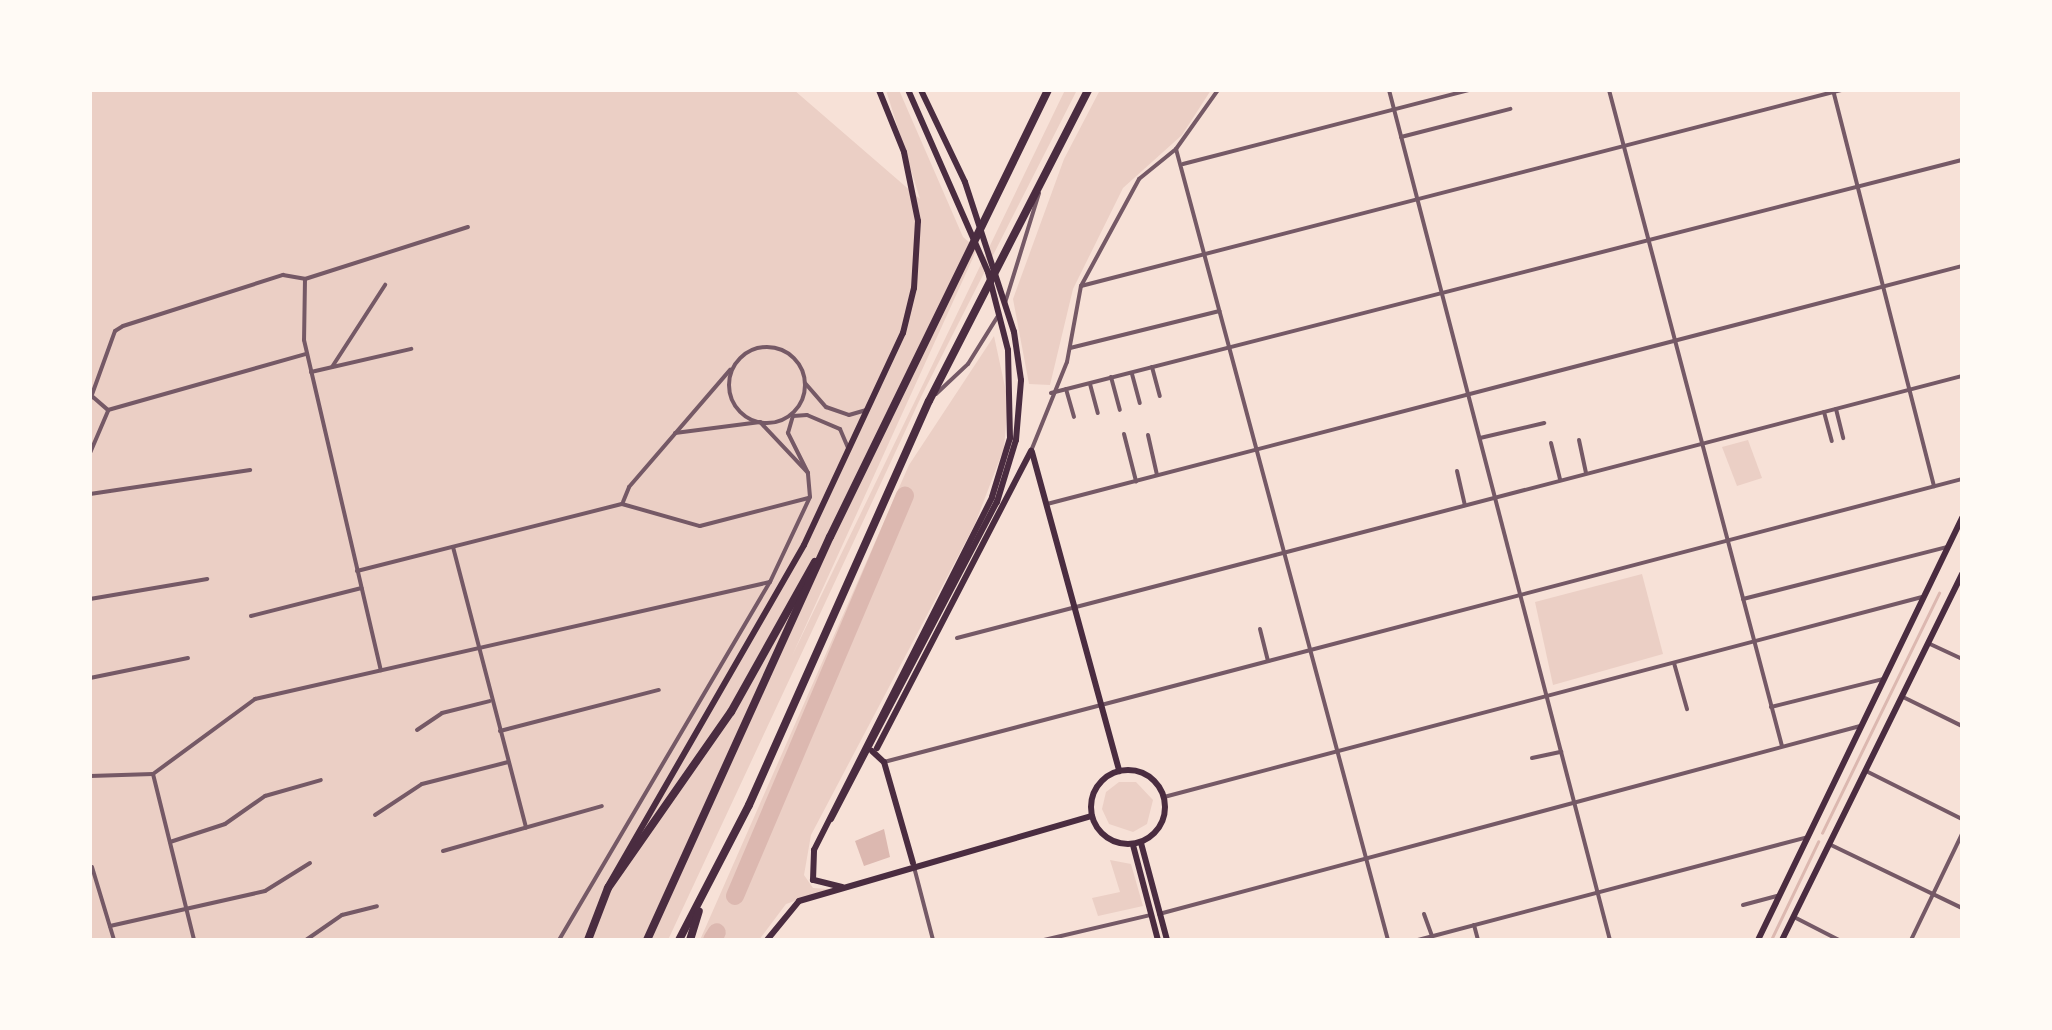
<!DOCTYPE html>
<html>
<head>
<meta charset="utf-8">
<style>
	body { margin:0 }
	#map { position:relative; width:2052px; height:1030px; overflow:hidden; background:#f7e1d7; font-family:"DejaVu Sans",sans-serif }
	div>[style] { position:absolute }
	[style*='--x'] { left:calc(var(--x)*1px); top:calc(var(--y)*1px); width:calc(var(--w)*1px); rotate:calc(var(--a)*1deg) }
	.green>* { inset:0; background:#ebcfc5 }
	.water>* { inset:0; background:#dcb8b0 }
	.stream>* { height:2.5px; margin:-1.25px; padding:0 1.25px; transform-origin:1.25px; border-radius:1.25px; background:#dcb8b0 }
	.river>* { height:18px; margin:-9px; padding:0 9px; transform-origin:9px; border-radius:9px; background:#dcb8b0 }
	.minor>* { height:4px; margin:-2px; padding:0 2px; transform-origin:2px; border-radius:2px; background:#755966 }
	.minor>.ring { margin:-2px; padding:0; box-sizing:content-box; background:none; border:4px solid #755966; border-radius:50% }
	.secondary>* { height:6px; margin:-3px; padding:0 3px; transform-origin:3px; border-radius:3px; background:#4a2c40 }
	.secondary>.ring { margin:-3px; padding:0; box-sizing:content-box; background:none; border:6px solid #4a2c40; border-radius:50% }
	.trunk>* { height:8px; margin:-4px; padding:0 4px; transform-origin:4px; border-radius:4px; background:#4a2c40 }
	span { translate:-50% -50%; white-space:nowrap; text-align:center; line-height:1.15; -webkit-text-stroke:8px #fffaf5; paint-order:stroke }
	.frame { position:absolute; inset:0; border:92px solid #fffaf5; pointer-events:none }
</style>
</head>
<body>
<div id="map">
	<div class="green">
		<i style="clip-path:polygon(90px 90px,794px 90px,920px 199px,886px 90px,899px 90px,963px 237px,977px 249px,792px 656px,1065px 90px,1077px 90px,922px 395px,668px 940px,90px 940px)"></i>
		<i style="clip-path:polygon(1100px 90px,1211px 90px,1182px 135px,1123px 188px,1073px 289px,1050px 385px,1029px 384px,1013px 299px,1064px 159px)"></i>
		<i style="clip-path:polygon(994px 336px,1008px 401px,1004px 448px,975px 524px,811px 835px,804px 875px,813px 888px,829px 889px,786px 904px,759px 940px,700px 940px,909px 465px)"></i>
		<i style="clip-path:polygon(1748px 440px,1762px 478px,1737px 486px,1722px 447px)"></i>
		<i style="clip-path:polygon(1642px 574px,1663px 654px,1553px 685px,1535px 602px)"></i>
		<i style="clip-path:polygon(1119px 782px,1136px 782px,1153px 800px,1147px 824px,1133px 832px,1109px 824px,1102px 809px,1106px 792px)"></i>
		<i style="clip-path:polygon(1110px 860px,1131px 864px,1143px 906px,1098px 916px,1092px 898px,1120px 892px)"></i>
	</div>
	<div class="water">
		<i style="clip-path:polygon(884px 829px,890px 857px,864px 866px,855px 841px)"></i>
	</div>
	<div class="stream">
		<i style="--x:1822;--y:833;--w:267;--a:-64"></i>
		<i style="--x:1771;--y:940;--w:109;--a:-64.4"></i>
	</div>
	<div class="river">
		<i style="--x:735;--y:896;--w:435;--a:-67"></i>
		<i style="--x:712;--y:940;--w:9;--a:-58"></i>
	</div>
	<div class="minor">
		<i style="--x:1389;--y:90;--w:878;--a:75.43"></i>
		<i style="--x:1609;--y:90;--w:678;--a:75.23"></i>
		<i style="--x:1833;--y:90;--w:409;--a:75.7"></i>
		<i style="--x:1401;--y:137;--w:113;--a:-14.4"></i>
		<i style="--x:1176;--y:149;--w:819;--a:75"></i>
		<i style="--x:1183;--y:164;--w:295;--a:-14.5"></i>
		<i style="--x:305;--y:279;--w:171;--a:-17.7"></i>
		<i style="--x:1081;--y:286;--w:785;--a:-14.46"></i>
		<i style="--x:1005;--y:303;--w:115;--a:-72.8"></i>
		<i class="ring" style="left:729px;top:347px;width:72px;height:72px"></i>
		<i style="--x:1070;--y:348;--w:154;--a:-13.9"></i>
		<i style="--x:332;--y:367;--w:98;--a:-57.1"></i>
		<i style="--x:1152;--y:367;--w:30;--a:75"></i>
		<i style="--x:311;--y:372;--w:103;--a:-13"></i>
		<i style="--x:1132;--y:374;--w:30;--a:75"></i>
		<i style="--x:1111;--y:377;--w:34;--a:75"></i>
		<i style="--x:805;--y:383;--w:32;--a:49"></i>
		<i style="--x:826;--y:407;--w:24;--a:19"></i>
		<i style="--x:849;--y:415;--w:18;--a:-16"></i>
		<i style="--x:1090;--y:384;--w:30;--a:75"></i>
		<i style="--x:1066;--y:389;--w:29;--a:74"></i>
		<i style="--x:1051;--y:393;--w:940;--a:-14.35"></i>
		<i style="--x:936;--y:394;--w:44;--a:-43.2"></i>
		<i style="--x:968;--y:364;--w:57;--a:-58"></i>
		<i style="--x:93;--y:397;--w:20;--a:41"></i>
		<i style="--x:90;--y:400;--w:73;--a:-70.1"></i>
		<i style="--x:115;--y:331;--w:9;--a:-32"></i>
		<i style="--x:123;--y:326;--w:168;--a:-17.7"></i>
		<i style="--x:283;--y:275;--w:22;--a:10"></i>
		<i style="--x:305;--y:279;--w:61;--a:90.9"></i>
		<i style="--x:304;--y:340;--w:339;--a:76.9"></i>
		<i style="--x:1836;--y:409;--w:30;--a:76"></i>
		<i style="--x:108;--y:410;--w:206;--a:-15.8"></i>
		<i style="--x:1824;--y:412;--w:30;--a:75"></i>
		<i style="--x:675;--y:433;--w:86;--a:-7.4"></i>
		<i style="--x:760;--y:422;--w:70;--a:46.7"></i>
		<i style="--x:808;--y:473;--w:45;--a:-116.6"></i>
		<i style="--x:788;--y:433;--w:18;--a:-74"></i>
		<i style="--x:793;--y:416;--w:14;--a:-4"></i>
		<i style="--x:807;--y:415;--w:36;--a:23"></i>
		<i style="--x:840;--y:429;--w:21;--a:67"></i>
		<i style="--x:1124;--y:434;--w:49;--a:75.7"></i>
		<i style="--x:1148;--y:435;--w:41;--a:77.3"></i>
		<i style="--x:1480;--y:438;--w:66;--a:-13.2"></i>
		<i style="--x:1579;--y:440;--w:34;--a:78"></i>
		<i style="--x:1551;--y:443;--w:38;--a:76"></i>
		<i style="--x:1031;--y:451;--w:96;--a:-68"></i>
		<i style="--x:1067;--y:362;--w:77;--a:-79.6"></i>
		<i style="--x:1081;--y:286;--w:122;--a:-61.5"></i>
		<i style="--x:1139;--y:179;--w:48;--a:-39"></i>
		<i style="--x:1176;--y:149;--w:72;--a:-54.6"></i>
		<i style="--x:90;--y:453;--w:46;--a:-66.8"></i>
		<i style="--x:1457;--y:471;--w:35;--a:77"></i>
		<i style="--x:90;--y:494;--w:162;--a:-8.5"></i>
		<i style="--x:623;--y:502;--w:16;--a:-68"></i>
		<i style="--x:629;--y:487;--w:155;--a:-49.2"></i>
		<i style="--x:1047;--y:504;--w:945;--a:-14.58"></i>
		<i style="--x:453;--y:547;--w:290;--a:75.4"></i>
		<i style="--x:357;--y:571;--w:273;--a:-14.2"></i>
		<i style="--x:622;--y:504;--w:81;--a:15.8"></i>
		<i style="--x:700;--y:526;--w:112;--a:-14.5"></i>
		<i style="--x:90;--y:599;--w:119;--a:-9.7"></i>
		<i style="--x:1743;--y:599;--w:211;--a:-14.3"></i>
		<i style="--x:251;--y:616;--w:114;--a:-14.2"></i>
		<i style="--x:1260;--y:629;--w:33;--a:76"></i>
		<i style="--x:957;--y:638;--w:1039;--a:-14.61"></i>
		<i style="--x:1930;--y:644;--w:35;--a:25"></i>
		<i style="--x:1674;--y:663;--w:48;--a:74.2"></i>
		<i style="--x:90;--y:678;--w:100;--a:-11.5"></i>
		<i style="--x:1903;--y:697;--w:66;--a:26.2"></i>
		<i style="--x:1771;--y:707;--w:115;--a:-14"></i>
		<i style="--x:417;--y:730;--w:30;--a:-34"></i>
		<i style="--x:442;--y:713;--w:49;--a:-14"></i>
		<i style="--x:500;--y:731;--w:164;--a:-14.5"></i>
		<i style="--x:1532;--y:758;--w:30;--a:-12"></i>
		<i style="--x:884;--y:762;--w:1115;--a:-14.71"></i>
		<i style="--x:1868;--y:772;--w:105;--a:26.6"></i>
		<i style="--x:153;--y:774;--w:171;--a:76.1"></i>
		<i style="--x:90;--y:776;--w:63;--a:-1.8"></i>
		<i style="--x:153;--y:774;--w:127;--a:-36.3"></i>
		<i style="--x:255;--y:699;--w:528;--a:-12.8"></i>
		<i style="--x:1164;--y:797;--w:784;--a:-14.78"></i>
		<i style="--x:375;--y:815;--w:56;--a:-33.4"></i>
		<i style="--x:422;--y:784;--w:89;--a:-14.3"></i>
		<i style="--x:170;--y:842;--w:58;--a:-18.1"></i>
		<i style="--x:225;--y:824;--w:49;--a:-35"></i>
		<i style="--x:265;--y:796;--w:58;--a:-15.9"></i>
		<i style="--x:1831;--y:845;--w:145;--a:25.7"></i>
		<i style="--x:443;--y:851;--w:165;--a:-15.8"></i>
		<i style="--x:92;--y:867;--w:76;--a:73.2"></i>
		<i style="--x:914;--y:867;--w:75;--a:75.4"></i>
		<i style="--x:1743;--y:905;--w:38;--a:-15"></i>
		<i style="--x:1159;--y:914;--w:726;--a:-15.01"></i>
		<i style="--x:1424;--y:914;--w:23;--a:70"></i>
		<i style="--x:1794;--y:917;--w:51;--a:27.1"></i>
		<i style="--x:1474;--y:925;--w:16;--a:75"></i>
		<i style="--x:110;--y:926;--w:159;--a:-12.7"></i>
		<i style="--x:265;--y:891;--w:53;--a:-31.9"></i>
		<i style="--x:306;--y:940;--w:44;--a:-34.8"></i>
		<i style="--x:342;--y:915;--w:36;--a:-14"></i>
		<i style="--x:559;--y:940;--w:416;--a:-59.5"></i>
		<i style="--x:770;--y:582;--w:94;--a:-64.8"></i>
		<i style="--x:810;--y:497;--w:24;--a:-95"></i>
		<i style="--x:1044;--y:940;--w:110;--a:-13.2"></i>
		<i style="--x:1418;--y:940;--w:400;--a:-14.8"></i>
		<i style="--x:1911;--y:940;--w:118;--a:-64.3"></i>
	</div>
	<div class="secondary">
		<i style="--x:1032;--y:452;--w:331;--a:74.7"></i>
		<i style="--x:877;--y:748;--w:335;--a:-62.6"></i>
		<i style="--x:872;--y:751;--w:16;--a:43"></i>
		<i style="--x:884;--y:762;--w:105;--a:74"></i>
		<i class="ring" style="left:1091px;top:770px;width:68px;height:68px"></i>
		<i style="--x:831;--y:819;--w:358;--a:-62.4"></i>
		<i style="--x:997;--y:502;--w:65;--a:-73"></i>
		<i style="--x:1016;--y:440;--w:60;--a:-85.2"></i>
		<i style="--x:1021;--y:380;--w:49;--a:-98.3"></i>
		<i style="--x:1014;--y:332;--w:158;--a:-108.1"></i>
		<i style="--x:965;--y:182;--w:102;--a:-115.6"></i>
		<i style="--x:1141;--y:843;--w:100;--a:75"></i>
		<i style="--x:1133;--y:845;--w:98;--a:75.3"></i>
		<i style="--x:608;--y:886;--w:393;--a:-60.1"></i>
		<i style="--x:804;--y:545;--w:234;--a:-65"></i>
		<i style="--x:903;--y:333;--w:46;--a:-76.3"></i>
		<i style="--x:914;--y:288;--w:67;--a:-86.6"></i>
		<i style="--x:918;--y:221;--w:70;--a:-101.5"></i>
		<i style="--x:904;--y:152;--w:67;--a:-112"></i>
		<i style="--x:842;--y:887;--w:30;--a:-166"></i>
		<i style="--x:813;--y:880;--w:30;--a:-88"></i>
		<i style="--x:814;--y:850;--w:395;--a:-63.2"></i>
		<i style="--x:992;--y:497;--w:62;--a:-73"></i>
		<i style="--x:1010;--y:438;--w:88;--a:-91.3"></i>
		<i style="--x:1008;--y:350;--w:81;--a:-104.4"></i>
		<i style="--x:988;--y:272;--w:199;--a:-113.7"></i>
		<i style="--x:767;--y:940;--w:50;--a:-50.6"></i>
		<i style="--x:799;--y:901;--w:305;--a:-16.2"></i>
		<i style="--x:1758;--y:940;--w:469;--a:-64.2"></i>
		<i style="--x:1782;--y:940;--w:408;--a:-63.8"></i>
	</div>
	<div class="trunk">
		<i style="--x:588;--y:940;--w:56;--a:-69"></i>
		<i style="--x:608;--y:888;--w:215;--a:-55.1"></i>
		<i style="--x:731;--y:712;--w:172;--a:-60.8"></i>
		<i style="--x:647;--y:940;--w:443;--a:-65.6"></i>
		<i style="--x:830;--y:537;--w:497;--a:-64"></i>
		<i style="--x:679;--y:940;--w:152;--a:-62.6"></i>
		<i style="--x:749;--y:805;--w:442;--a:-66"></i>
		<i style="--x:929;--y:401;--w:349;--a:-62.9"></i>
		<i style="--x:690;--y:940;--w:30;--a:-73"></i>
	</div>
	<div class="frame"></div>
</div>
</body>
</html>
